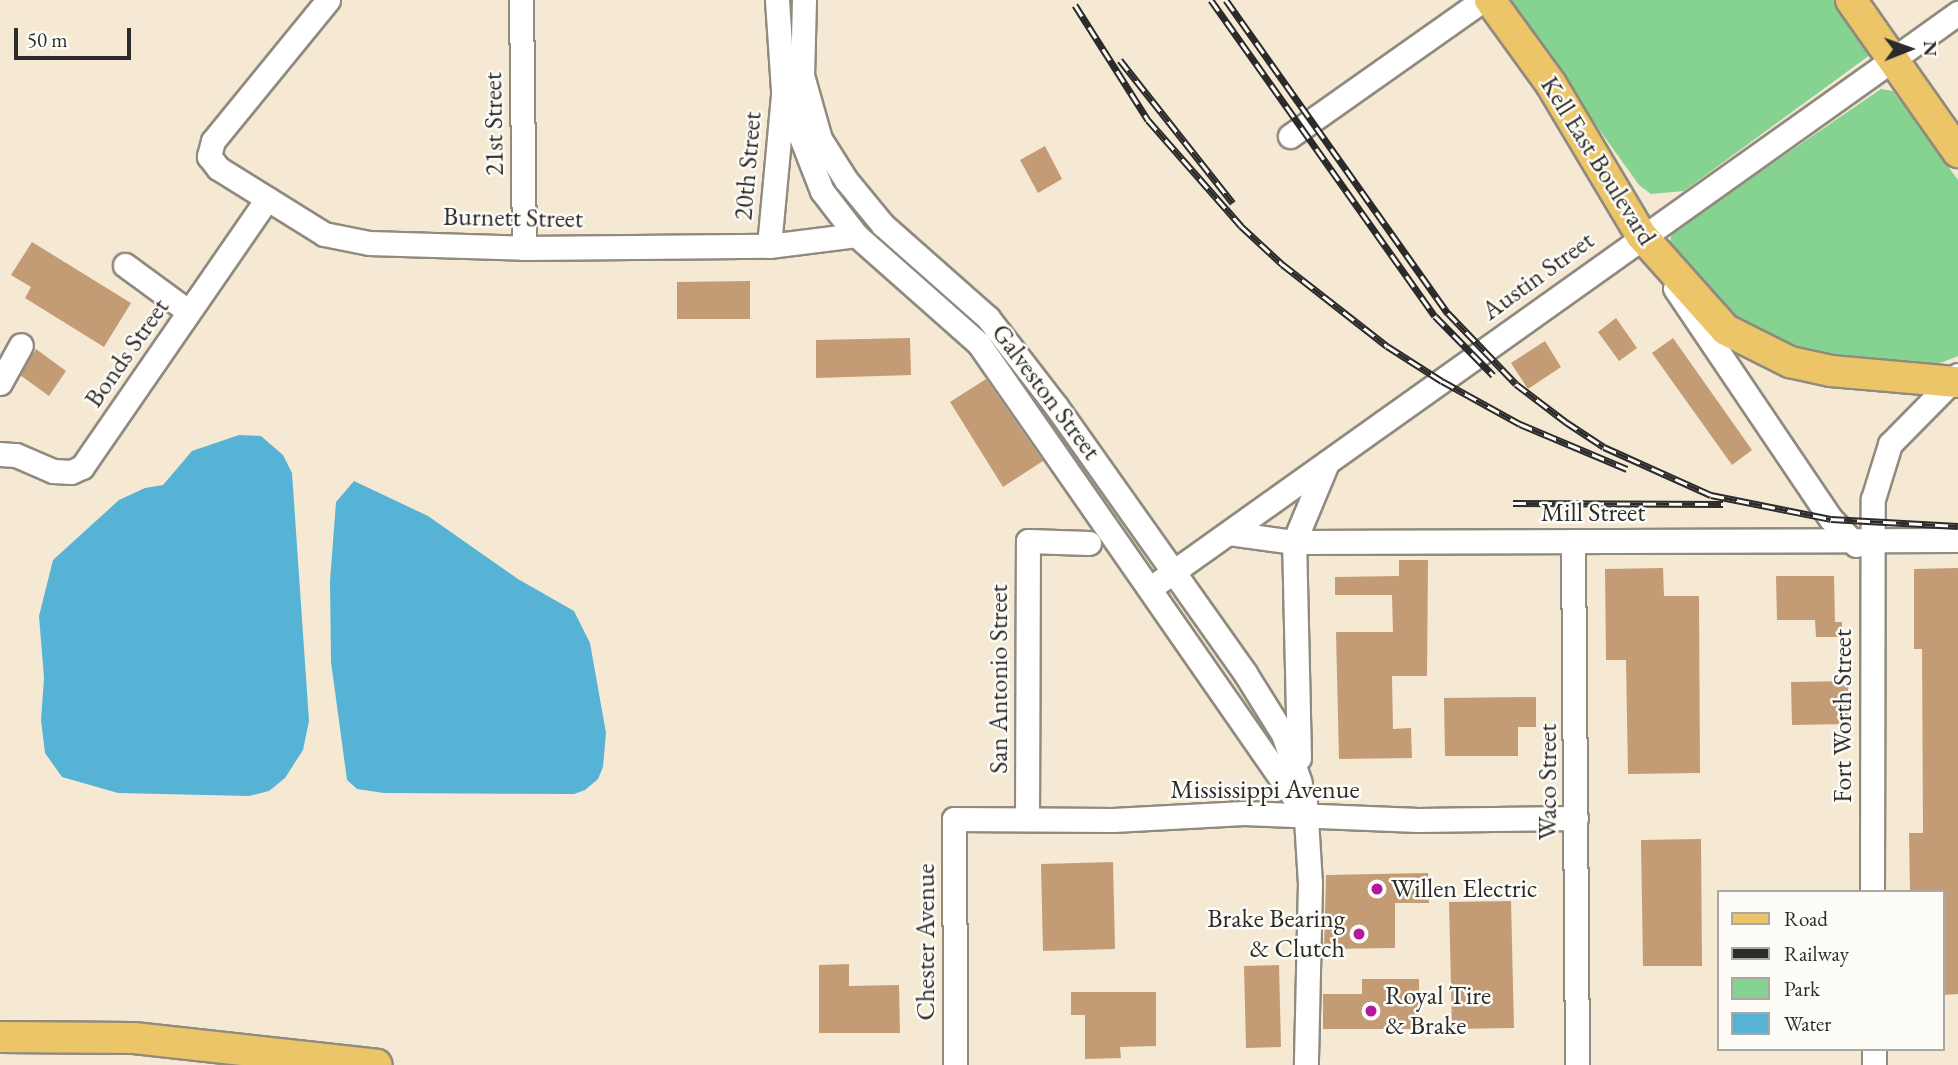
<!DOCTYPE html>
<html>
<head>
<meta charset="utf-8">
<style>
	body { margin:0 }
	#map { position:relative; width:1958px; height:1065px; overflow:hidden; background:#f5e9d3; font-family:"EB Garamond",serif }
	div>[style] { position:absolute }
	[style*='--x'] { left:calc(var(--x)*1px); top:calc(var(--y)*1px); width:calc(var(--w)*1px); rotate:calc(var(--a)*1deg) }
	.green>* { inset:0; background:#85d291 }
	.water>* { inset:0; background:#57b3d5 }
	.building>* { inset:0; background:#c39c75 }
	.roads { filter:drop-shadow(2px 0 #908a7f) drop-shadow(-2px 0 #908a7f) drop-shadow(0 2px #908a7f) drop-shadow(0 -2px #908a7f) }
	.minor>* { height:23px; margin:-11.5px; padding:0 11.5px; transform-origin:11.5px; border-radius:11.5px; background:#fff }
	.major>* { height:30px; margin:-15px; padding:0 15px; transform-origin:15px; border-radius:15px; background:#edc569 }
	.rail>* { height:7px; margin-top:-3.5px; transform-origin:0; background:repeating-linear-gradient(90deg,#fdfcf7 0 13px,#2b2b2b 0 26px); box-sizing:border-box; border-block:2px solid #2b2b2b }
	.dots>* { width:19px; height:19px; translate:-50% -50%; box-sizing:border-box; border:4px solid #fdfcf7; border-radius:50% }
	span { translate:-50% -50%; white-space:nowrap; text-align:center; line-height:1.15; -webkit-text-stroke:5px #fdfcf7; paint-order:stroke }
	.street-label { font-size:26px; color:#2b2b2b }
	.poi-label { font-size:26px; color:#2b2b2b }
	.left { translate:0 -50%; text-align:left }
	.right { translate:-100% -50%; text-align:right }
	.legend { position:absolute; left:1717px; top:890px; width:228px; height:161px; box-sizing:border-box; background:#fdfcf7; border:2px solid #a9a8a5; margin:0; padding:9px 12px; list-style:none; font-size:21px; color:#2b2b2b }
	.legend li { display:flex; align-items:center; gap:14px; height:35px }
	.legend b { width:35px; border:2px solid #a9a8a5 }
	.north { position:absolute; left:1874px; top:14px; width:70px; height:70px; -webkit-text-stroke:5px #fdfcf7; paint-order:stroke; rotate:89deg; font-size:19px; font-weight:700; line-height:28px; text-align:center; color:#2b2b2b }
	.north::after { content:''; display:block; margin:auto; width:24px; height:32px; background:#2b2b2b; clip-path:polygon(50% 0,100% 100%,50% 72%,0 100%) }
	.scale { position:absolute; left:14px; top:28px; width:117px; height:32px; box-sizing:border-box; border:4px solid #2b2b2b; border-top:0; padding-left:9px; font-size:21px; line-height:24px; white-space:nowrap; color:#2b2b2b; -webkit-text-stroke:5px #fdfcf7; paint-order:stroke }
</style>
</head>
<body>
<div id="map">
	<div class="green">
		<i style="clip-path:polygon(1506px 0,1841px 0,1874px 52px,1684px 191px,1651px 194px,1639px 185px)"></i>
		<i style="clip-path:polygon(1881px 89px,1893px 91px,1958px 180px,1958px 356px,1943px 362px,1914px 367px,1835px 362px,1740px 328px,1669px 246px,1672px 232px)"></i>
	</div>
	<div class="water">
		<i style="clip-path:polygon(239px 435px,261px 436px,283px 455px,292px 473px,309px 721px,303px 750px,285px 778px,269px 791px,249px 796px,118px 793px,62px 777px,45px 753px,41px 720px,44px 678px,39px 616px,53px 560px,119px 500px,145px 488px,163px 485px,192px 451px)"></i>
		<i style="clip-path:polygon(354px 481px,428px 516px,518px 579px,574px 611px,590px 643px,606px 733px,603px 767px,598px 779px,585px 790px,574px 794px,384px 793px,357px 789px,347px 780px,331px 662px,330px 581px,336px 502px)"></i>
	</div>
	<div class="building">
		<i style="clip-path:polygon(1045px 146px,1062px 179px,1038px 193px,1020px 160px)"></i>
		<i style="clip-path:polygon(32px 242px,131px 303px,104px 347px,25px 298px,31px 287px,11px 275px)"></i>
		<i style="clip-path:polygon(750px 281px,750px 319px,677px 319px,677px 282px)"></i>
		<i style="clip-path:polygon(1616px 318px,1637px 348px,1619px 361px,1598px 332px)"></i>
		<i style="clip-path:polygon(910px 338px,911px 375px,816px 378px,816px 340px)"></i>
		<i style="clip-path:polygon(1673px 338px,1752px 450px,1732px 465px,1652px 353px)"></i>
		<i style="clip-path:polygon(1545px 341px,1561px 367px,1528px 389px,1511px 363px)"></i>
		<i style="clip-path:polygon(36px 349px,66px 371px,49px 396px,20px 375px)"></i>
		<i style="clip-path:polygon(986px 379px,1043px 461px,1003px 487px,950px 402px)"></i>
		<i style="clip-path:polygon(1399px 560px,1428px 560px,1427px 676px,1392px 676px,1393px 729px,1411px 728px,1412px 758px,1339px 759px,1336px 632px,1393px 632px,1392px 595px,1335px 595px,1335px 577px,1399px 576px)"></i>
		<i style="clip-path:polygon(1663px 568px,1664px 596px,1699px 596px,1700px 773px,1628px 774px,1626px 660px,1606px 660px,1605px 569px)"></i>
		<i style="clip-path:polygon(1958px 568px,1958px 994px,1942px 995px,1942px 892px,1910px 892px,1909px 833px,1923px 833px,1922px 649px,1914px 649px,1914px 569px)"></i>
		<i style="clip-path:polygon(1776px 576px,1834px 576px,1835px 622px,1842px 622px,1842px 637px,1816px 637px,1815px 620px,1777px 620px)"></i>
		<i style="clip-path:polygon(1848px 681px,1849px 724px,1792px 725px,1791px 682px)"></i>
		<i style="clip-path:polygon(1536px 697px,1536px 727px,1518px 727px,1518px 756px,1445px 756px,1444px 698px)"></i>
		<i style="clip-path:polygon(1701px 839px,1702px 966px,1643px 966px,1641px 840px)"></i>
		<i style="clip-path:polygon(1113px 862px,1115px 949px,1043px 951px,1041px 864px)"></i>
		<i style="clip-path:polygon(1428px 873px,1429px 903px,1395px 903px,1395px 948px,1324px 949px,1326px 875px)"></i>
		<i style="clip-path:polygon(1511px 901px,1514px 1028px,1452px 1029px,1449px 902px)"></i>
		<i style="clip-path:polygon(849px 964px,849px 986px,899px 985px,900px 1033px,819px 1033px,819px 965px)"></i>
		<i style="clip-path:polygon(1279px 965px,1281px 1047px,1246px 1048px,1244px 966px)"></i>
		<i style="clip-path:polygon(1362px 979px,1419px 979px,1419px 1029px,1323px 1029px,1323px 994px,1362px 994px)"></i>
		<i style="clip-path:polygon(1071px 992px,1156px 992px,1156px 1046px,1120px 1047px,1121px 1058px,1085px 1059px,1085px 1015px,1071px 1015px)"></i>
	</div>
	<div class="roads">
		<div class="minor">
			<i style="--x:328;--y:0;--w:182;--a:129.2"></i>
			<i style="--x:213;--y:141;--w:16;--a:105"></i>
			<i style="--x:209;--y:156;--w:15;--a:53"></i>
			<i style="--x:218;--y:168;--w:125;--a:31.9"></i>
			<i style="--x:324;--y:234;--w:46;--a:11.3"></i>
			<i style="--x:369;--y:243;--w:155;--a:1.8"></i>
			<i style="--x:524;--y:248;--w:245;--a:-0.5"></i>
			<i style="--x:769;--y:246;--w:88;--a:-7.2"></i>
			<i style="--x:521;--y:0;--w:248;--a:89.3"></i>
			<i style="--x:777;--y:0;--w:91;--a:86.2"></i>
			<i style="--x:783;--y:91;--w:107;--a:68.7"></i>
			<i style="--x:822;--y:191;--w:56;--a:52.3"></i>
			<i style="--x:856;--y:235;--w:164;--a:41.5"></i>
			<i style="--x:979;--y:344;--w:575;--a:55.2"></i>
			<i style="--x:804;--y:0;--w:75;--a:91.5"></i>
			<i style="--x:802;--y:75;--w:66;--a:74.3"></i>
			<i style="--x:820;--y:139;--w:49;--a:57.6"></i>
			<i style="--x:846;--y:180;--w:58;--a:50.6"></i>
			<i style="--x:883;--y:225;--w:140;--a:41.5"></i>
			<i style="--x:988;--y:318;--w:111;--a:52.3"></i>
			<i style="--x:1056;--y:406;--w:327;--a:54.7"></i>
			<i style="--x:1245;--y:673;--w:72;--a:58.1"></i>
			<i style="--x:1283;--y:734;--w:52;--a:70.9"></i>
			<i style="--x:1290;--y:136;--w:236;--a:-35.2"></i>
			<i style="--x:769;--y:246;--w:151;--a:-84.7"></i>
			<i style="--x:125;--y:265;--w:79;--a:36.3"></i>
			<i style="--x:1675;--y:288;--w:279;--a:56"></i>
			<i style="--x:1831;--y:519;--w:36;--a:46"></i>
			<i style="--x:0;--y:383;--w:43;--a:-61.1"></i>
			<i style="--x:0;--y:454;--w:16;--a:4"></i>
			<i style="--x:16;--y:455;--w:40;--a:23.4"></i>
			<i style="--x:53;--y:471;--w:18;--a:3"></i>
			<i style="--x:71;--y:472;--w:12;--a:-24"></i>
			<i style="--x:82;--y:467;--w:326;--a:-55.4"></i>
			<i style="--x:1229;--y:533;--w:66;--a:7.9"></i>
			<i style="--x:1294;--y:542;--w:664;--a:-0.17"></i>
			<i style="--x:1573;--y:541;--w:524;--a:89.56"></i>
			<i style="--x:1152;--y:587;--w:990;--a:-35.46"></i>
			<i style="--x:1299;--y:758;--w:216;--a:-91.3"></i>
			<i style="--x:1294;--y:542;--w:86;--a:-67.3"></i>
			<i style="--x:1305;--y:802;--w:81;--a:86.5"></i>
			<i style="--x:1310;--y:883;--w:182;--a:91.3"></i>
			<i style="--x:1027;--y:818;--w:277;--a:-89.8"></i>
			<i style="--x:1028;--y:541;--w:61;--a:1.9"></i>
			<i style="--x:1872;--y:892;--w:393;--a:-89.9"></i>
			<i style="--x:1873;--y:499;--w:58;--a:-72.8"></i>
			<i style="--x:1890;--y:444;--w:97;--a:-45.4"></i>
			<i style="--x:1874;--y:1049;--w:16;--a:90"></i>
			<i style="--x:955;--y:1065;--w:246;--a:-90.2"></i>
			<i style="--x:954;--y:819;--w:159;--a:0.4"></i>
			<i style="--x:1113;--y:820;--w:131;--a:-3.1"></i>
			<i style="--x:1244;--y:813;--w:174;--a:2.3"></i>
			<i style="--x:1418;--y:820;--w:158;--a:-0.7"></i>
		</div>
		<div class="major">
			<i style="--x:1490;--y:0;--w:104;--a:54"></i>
			<i style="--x:1551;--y:84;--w:176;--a:59.2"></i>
			<i style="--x:1641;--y:235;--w:127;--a:48.2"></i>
			<i style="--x:1726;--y:330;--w:72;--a:26.6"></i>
			<i style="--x:1790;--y:362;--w:42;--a:12.4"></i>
			<i style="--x:1831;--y:371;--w:127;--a:5"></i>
			<i style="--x:1851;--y:0;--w:186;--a:54.9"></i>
			<i style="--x:0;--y:1037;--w:134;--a:0.4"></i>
			<i style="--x:134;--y:1038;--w:244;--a:6.3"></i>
		</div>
	</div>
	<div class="rail">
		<i style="--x:1211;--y:0;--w:387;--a:54.7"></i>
		<i style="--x:1435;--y:316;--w:83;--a:45.5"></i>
		<i style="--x:1226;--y:0;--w:384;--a:54.7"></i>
		<i style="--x:1448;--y:313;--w:98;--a:46.2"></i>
		<i style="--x:1516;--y:384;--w:63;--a:37.2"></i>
		<i style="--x:1566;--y:422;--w:45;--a:33.3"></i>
		<i style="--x:1604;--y:447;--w:117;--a:24.2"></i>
		<i style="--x:1711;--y:495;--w:122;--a:11.3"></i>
		<i style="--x:1831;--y:519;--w:127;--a:3.2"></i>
		<i style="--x:1075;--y:5;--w:136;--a:57.6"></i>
		<i style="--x:1148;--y:120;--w:141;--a:48.7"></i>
		<i style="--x:1241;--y:226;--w:56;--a:42.8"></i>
		<i style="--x:1282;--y:264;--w:133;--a:38"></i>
		<i style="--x:1387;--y:346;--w:65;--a:32.5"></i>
		<i style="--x:1442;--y:381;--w:89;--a:28.9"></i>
		<i style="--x:1520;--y:424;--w:116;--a:22.8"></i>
		<i style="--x:1120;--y:60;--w:182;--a:51.7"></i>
		<i style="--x:1513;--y:503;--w:210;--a:0.3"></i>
	</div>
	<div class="dots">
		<i style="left:1377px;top:889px;background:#b5179e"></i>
		<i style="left:1359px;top:934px;background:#b5179e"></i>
		<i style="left:1371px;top:1011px;background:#b5179e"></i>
	</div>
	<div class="street-label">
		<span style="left:494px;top:124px;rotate:-91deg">21st Street</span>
		<span style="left:1598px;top:161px;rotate:58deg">Kell East Boulevard</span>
		<span style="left:748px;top:166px;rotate:-85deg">20th Street</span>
		<span style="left:513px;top:218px;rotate:1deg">Burnett Street</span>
		<span style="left:1538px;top:276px;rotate:-36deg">Austin Street</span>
		<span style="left:127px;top:353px;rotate:-55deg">Bonds Street</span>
		<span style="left:1046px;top:392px;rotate:53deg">Galveston Street</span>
		<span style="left:1593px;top:513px">Mill Street</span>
		<span style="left:999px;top:679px;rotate:-90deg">San Antonio Street</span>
		<span style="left:1843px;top:716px;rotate:-90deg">Fort Worth Street</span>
		<span style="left:1548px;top:782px;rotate:-90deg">Waco Street</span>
		<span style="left:1265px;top:790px">Mississippi Avenue</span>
		<span style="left:926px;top:942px;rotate:-90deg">Chester Avenue</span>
	</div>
	<div class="poi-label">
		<span class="left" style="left:1391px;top:889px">Willen Electric</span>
		<span class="right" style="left:1345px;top:934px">Brake Bearing<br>&amp; Clutch</span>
		<span class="left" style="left:1385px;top:1011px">Royal Tire<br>&amp; Brake</span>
	</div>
	<ul class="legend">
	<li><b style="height:9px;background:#edc569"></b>Road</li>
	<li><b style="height:9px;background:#2b2b2b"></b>Railway</li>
	<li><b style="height:19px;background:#85d291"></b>Park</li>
	<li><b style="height:19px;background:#57b3d5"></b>Water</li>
	</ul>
	<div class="north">N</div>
	<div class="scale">50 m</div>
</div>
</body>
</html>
